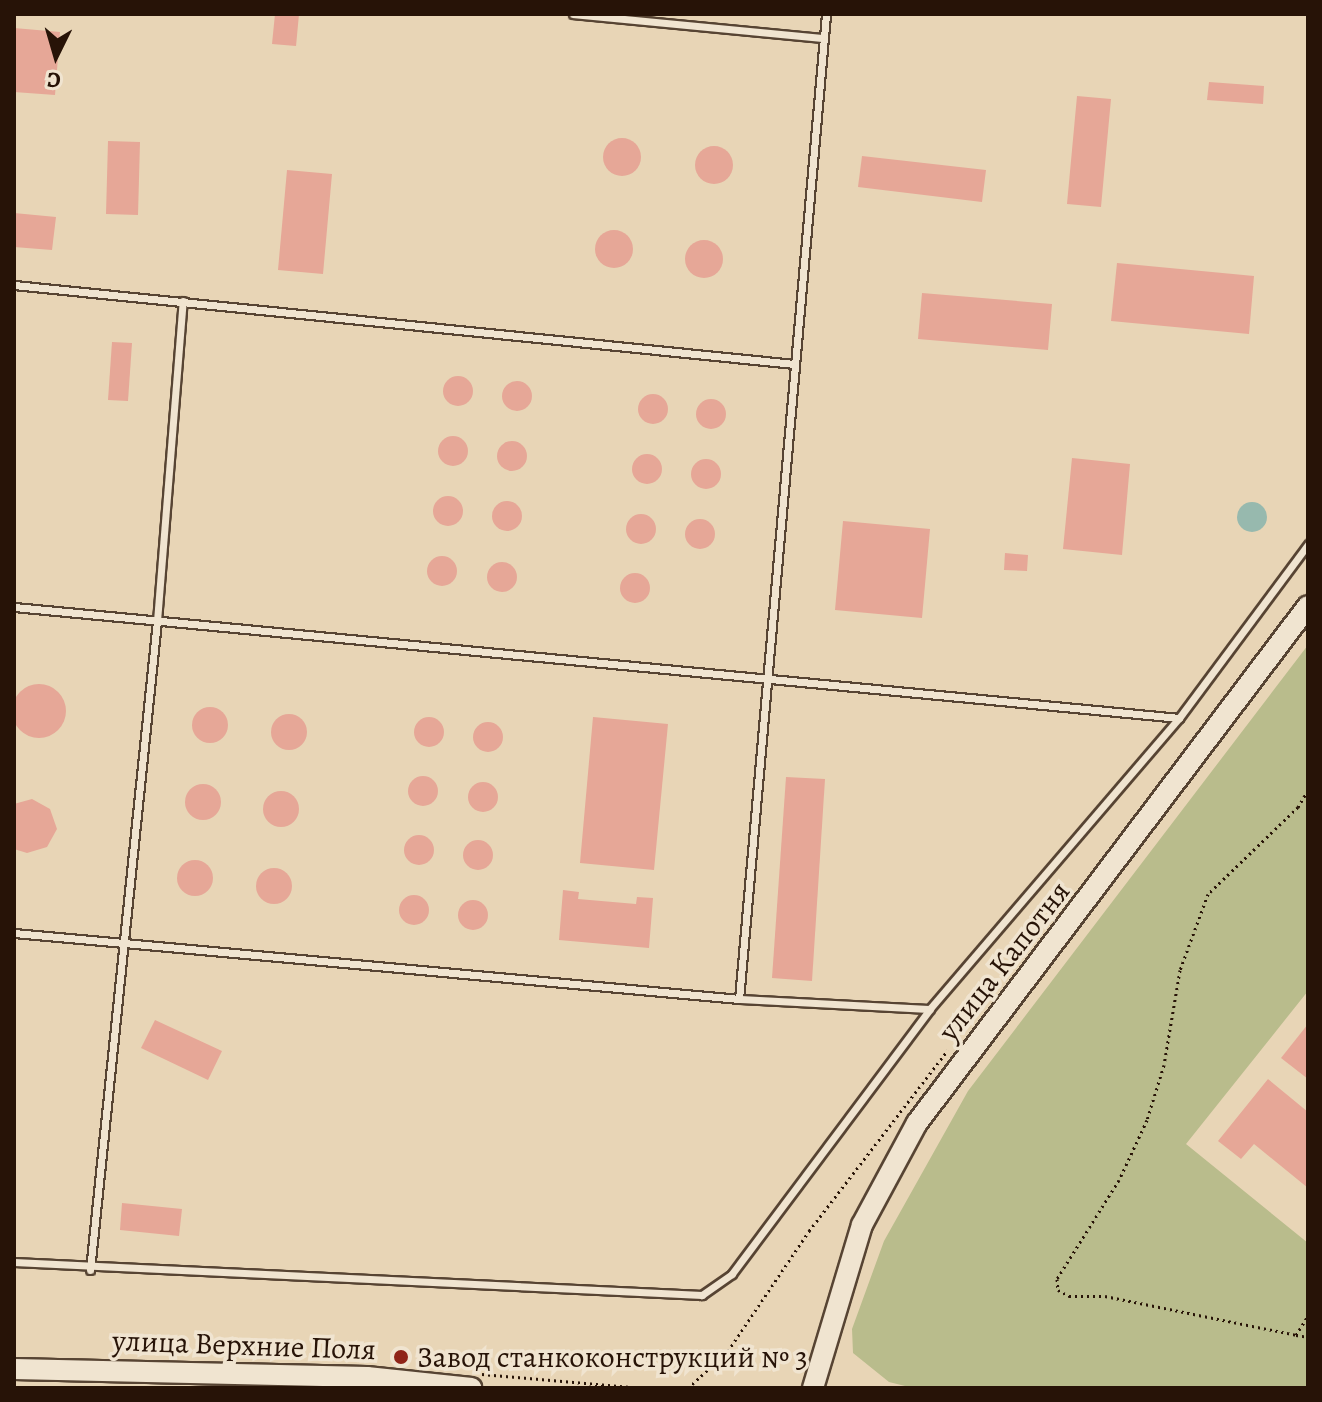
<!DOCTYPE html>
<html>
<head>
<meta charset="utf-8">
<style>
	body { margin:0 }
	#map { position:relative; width:1322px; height:1402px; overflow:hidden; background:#e8d5b6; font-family:Alegreya,serif }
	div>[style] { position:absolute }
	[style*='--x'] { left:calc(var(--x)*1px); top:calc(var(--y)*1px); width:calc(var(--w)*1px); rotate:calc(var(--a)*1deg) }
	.green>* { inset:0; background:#b9bc8c }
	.water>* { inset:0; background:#97b9ae }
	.round { border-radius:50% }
	.building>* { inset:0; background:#e6a797 }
	.path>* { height:3px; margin-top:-1.5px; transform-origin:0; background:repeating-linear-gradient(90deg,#271307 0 2px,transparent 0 6px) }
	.roads { filter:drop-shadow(2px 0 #574433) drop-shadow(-2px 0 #574433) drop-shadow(0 2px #574433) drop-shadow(0 -2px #574433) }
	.lane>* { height:7px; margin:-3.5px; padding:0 3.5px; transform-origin:3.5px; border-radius:3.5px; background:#f0e4d0 }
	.secondary>* { height:20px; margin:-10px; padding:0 10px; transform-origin:10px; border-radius:10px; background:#f0e4d0 }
	.dots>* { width:22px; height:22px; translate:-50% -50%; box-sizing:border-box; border:4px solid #f0e4d0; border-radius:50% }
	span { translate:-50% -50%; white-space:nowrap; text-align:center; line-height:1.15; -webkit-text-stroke:7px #f0e4d0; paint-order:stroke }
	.street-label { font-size:30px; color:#271307 }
	.poi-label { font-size:30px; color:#271307 }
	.left { translate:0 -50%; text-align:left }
	.frame { position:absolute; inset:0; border:16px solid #271307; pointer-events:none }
	.north { position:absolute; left:16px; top:16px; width:80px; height:80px; -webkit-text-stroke:6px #f0e4d0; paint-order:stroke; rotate:185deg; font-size:22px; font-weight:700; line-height:32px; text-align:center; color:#271307 }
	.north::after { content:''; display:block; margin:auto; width:28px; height:36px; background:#271307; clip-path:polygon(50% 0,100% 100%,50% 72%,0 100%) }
</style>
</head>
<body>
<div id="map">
	<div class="green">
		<i style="clip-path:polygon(1308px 645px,1308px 991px,1186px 1144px,1308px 1243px,1308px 1388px,913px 1388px,889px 1382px,853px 1353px,852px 1329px,884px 1241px,968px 1091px)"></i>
	</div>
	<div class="water">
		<i class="round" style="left:1237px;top:502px;width:30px;height:30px"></i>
	</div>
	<div class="building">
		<i style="clip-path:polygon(275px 14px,299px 14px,296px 46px,272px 44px)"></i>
		<i style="clip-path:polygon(14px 28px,60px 32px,55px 95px,14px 92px)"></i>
		<i style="clip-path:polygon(1209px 82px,1264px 86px,1263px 104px,1207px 100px)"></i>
		<i style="clip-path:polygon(1077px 96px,1111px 99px,1101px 207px,1067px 204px)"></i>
		<i class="round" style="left:603px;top:138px;width:38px;height:38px"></i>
		<i style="clip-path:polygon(108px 141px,140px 142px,138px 215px,106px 214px)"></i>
		<i class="round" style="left:695px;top:146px;width:38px;height:38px"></i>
		<i style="clip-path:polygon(862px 156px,986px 170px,982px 202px,858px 187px)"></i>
		<i style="clip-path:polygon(287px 170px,332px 174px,323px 274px,278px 270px)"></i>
		<i style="clip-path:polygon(14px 213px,56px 217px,52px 250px,14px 247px)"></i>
		<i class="round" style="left:595px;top:230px;width:38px;height:38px"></i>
		<i class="round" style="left:685px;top:240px;width:38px;height:38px"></i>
		<i style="clip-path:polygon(1117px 263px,1254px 276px,1249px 334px,1111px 321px)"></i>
		<i style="clip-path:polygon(922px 293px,1052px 304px,1048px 350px,918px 339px)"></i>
		<i style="clip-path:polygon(112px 342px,132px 343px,128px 401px,108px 400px)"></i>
		<i class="round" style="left:443px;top:376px;width:30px;height:30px"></i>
		<i class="round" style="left:502px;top:381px;width:30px;height:30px"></i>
		<i class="round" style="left:638px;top:394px;width:30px;height:30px"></i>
		<i class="round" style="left:696px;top:399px;width:30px;height:30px"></i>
		<i class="round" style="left:438px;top:436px;width:30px;height:30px"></i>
		<i class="round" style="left:497px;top:441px;width:30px;height:30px"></i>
		<i class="round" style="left:632px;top:454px;width:30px;height:30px"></i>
		<i style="clip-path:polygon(1072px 458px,1130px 464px,1122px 555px,1063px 549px)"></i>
		<i class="round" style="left:691px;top:459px;width:30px;height:30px"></i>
		<i class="round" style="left:433px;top:496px;width:30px;height:30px"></i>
		<i class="round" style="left:492px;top:501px;width:30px;height:30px"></i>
		<i class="round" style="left:626px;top:514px;width:30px;height:30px"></i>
		<i class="round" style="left:685px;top:519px;width:30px;height:30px"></i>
		<i style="clip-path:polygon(843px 521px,930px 529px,922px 618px,835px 610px)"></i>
		<i style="clip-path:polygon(1005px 553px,1028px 555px,1027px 571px,1004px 570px)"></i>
		<i class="round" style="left:427px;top:556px;width:30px;height:30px"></i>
		<i class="round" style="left:487px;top:562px;width:30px;height:30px"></i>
		<i class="round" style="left:620px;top:573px;width:30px;height:30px"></i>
		<i class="round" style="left:12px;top:684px;width:54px;height:54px"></i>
		<i class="round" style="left:192px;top:707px;width:36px;height:36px"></i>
		<i class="round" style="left:271px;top:714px;width:36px;height:36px"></i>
		<i class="round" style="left:414px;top:717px;width:30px;height:30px"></i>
		<i style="clip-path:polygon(593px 717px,668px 724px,654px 870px,580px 863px)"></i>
		<i class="round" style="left:473px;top:722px;width:30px;height:30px"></i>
		<i class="round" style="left:408px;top:776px;width:30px;height:30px"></i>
		<i style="clip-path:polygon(786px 777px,825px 779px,812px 981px,772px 978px)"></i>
		<i class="round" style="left:468px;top:782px;width:30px;height:30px"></i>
		<i class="round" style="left:185px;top:784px;width:36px;height:36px"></i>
		<i class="round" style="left:263px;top:791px;width:36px;height:36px"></i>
		<i style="clip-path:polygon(32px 799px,50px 809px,57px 829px,47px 847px,27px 853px,14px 849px,14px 804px)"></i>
		<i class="round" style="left:404px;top:835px;width:30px;height:30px"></i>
		<i class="round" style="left:463px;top:840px;width:30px;height:30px"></i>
		<i class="round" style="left:177px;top:860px;width:36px;height:36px"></i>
		<i class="round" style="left:256px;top:868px;width:36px;height:36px"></i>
		<i style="clip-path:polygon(563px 890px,579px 892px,578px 899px,636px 904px,637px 897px,653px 898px,649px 948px,559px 940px)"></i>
		<i class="round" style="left:399px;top:895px;width:30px;height:30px"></i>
		<i class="round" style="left:458px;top:900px;width:30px;height:30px"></i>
		<i style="clip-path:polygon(155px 1020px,222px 1051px,208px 1080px,141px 1048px)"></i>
		<i style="clip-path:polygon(1308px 1024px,1308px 1079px,1281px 1058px)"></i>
		<i style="clip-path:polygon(1268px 1079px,1308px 1112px,1308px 1188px,1254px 1144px,1241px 1159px,1218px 1141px)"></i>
		<i style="clip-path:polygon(122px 1203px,182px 1209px,179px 1236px,120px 1230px)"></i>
	</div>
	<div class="path">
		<i style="--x:1308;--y:790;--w:20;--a:120"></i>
		<i style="--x:1298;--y:807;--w:125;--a:136"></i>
		<i style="--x:1208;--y:894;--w:81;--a:110.2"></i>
		<i style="--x:1180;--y:970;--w:96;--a:99.6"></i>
		<i style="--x:1164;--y:1065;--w:58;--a:107.2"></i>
		<i style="--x:1147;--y:1120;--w:66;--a:115"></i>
		<i style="--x:1119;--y:1180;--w:117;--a:122.1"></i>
		<i style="--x:1057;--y:1279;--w:11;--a:85"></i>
		<i style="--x:1058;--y:1290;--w:13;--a:29"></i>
		<i style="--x:1069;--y:1296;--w:36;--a:0"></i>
		<i style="--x:1105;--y:1296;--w:195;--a:11.5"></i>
		<i style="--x:1296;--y:1335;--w:22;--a:-58"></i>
		<i style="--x:1296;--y:1335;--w:12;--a:9"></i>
		<i style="--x:482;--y:1374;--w:161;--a:5"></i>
		<i style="--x:688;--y:1388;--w:54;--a:-42.8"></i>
		<i style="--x:728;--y:1351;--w:145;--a:-56"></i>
		<i style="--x:809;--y:1231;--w:228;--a:-52.5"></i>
	</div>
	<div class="roads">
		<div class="lane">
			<i style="--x:573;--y:14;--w:252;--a:5.5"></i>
			<i style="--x:14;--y:285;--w:785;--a:5.78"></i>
			<i style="--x:14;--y:607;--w:1170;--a:5.44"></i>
			<i style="--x:1179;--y:718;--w:383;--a:130.6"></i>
			<i style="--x:930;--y:1009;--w:331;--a:126.8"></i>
			<i style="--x:732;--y:1274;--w:37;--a:145"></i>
			<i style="--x:702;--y:1295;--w:689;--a:-177.25"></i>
			<i style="--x:1179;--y:718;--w:217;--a:-53.4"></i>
			<i style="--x:14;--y:933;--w:728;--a:5.2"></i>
			<i style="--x:739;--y:999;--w:191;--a:3"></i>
			<i style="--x:739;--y:999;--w:989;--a:-84.95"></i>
			<i style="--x:90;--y:1270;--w:652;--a:-84.11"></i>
			<i style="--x:157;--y:621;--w:321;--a:-85.4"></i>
		</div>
		<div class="secondary">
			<i style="--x:14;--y:1369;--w:353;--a:1.3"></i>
			<i style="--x:367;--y:1377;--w:105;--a:6"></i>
			<i style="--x:813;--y:1388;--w:170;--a:-73.3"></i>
			<i style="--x:862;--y:1225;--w:116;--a:-61.7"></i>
			<i style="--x:917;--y:1123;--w:648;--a:-52.9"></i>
		</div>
	</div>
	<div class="dots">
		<i style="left:401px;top:1357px;background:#8f2418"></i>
	</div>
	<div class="street-label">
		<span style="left:1004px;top:961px;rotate:-52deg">улица Капотня</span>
		<span style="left:244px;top:1345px;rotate:2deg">улица Верхние Поля</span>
	</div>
	<div class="poi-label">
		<span class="left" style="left:417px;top:1357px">Завод станкоконструкций № 3</span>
	</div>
	<div class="frame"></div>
	<div class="north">С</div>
</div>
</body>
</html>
